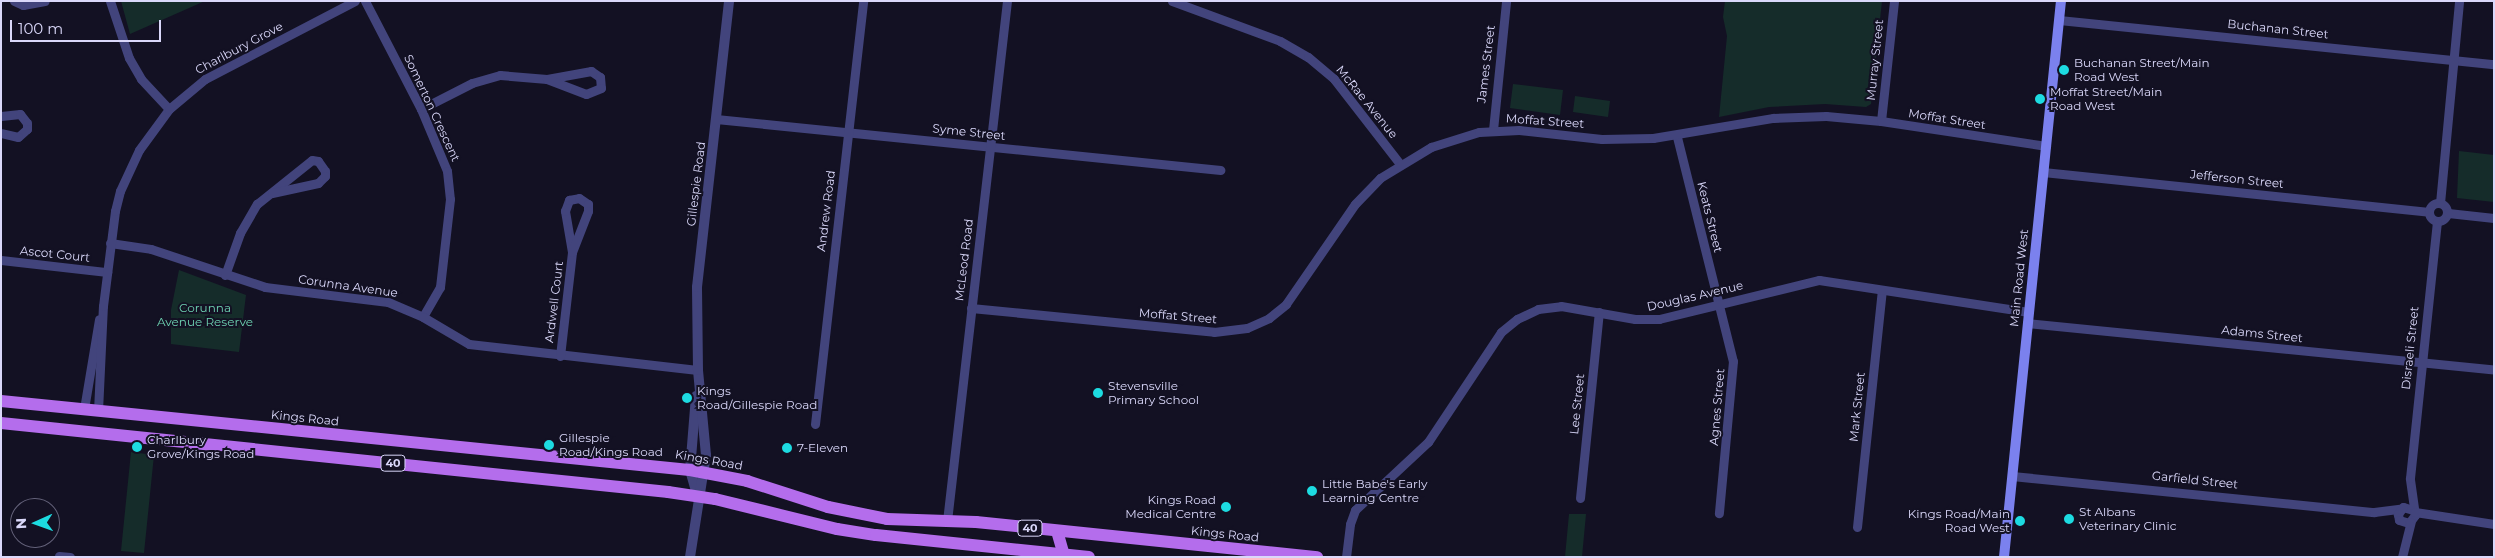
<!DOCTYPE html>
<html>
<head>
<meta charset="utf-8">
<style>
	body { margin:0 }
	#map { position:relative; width:2495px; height:558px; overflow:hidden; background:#131123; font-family:Montserrat,sans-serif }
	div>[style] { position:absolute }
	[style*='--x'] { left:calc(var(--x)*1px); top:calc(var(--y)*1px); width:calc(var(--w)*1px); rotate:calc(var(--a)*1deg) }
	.green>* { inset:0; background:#152c2a }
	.minor>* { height:9px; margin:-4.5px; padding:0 4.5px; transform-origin:4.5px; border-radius:4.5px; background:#42447c }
	.minor>.ring { margin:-4.5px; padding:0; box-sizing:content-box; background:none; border:9px solid #42447c; border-radius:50% }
	.tertiary>* { height:10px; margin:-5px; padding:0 5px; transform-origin:5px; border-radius:5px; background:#42447c }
	.secondary>* { height:10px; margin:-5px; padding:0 5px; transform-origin:5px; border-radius:5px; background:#7b81ee }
	.primary>* { height:12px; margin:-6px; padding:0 6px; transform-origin:6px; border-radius:6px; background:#b46dec }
	.dots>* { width:14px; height:14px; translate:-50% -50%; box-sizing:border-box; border:2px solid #131123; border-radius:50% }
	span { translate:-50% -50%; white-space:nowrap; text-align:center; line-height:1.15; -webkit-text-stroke:4px #131123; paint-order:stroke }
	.shield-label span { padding:1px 4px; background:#131123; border:1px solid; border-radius:4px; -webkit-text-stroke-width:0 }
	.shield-label { font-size:11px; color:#dad8fa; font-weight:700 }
	.street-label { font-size:12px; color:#dad8fa }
	.poi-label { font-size:12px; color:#dad8fa }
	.left { translate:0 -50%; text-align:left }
	.right { translate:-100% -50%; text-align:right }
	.park-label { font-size:12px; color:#6dd1b1 }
	.frame { position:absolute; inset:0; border:2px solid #dad8fa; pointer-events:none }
	.north { position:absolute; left:10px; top:498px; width:50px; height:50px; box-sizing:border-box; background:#131123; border:1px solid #636179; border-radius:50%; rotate:268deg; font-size:14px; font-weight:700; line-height:20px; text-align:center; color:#dad8fa }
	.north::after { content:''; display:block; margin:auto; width:18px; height:22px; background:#1ddbe1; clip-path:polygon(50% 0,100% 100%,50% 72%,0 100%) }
	.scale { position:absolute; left:10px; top:20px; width:151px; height:22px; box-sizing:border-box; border:2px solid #dad8fa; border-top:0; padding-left:6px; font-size:15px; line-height:18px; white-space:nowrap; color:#dad8fa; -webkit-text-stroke:4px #131123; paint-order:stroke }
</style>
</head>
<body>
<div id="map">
	<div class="green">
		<i style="clip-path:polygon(121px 1px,205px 1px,130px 34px)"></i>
		<i style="clip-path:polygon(1725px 1px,1882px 1px,1871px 104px,1866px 107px,1825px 104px,1769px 107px,1719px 117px,1727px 36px,1723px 17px)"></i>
		<i style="clip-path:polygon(1513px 84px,1563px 90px,1560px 115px,1510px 108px)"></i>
		<i style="clip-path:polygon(1575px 96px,1610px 101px,1608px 117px,1573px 112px)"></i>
		<i style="clip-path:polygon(2459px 151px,2494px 155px,2494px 202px,2457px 198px)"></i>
		<i style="clip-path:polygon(179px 270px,246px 295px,239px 352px,171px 344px,171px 310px)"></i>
		<i style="clip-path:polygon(131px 452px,154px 455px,144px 553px,121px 551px)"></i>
		<i style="clip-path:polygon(1569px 514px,1586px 514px,1582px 557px,1565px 557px)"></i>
	</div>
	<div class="minor">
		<i style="--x:14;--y:1;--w:10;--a:24"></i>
		<i style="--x:23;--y:5;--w:22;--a:-10"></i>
		<i style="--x:110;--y:1;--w:60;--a:71.6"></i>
		<i style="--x:129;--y:58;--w:24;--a:60"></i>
		<i style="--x:141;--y:79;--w:41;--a:47"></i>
		<i style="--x:365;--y:1;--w:122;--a:62.6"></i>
		<i style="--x:421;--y:109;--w:67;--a:67.2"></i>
		<i style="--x:447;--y:171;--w:28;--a:84"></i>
		<i style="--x:450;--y:199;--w:89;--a:96.5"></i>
		<i style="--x:440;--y:287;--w:34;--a:120"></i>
		<i style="--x:1172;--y:1;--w:115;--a:20.3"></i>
		<i style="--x:1280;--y:41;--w:32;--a:30"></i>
		<i style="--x:1308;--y:57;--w:34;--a:40"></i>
		<i style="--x:1334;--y:79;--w:108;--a:52.2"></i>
		<i style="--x:2059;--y:20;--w:437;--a:5.8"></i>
		<i style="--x:421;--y:109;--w:57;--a:-27"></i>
		<i style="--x:472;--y:83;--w:29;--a:-16"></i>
		<i style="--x:500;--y:75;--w:47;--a:4.9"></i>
		<i style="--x:547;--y:79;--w:45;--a:-10.3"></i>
		<i style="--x:591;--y:71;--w:11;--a:34"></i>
		<i style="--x:600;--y:77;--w:11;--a:85"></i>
		<i style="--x:601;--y:88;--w:16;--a:158"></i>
		<i style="--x:586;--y:94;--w:42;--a:-159"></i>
		<i style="--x:1;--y:116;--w:19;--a:-6"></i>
		<i style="--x:20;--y:114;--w:11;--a:52"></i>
		<i style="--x:27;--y:123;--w:6;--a:90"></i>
		<i style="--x:27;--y:129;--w:12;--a:138"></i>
		<i style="--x:18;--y:137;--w:17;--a:-167"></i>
		<i style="--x:716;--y:119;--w:507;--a:5.78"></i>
		<i style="--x:1881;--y:121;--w:121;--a:-83.8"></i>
		<i style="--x:1493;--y:130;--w:130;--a:-84.2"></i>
		<i style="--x:1677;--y:137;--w:231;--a:76"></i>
		<i style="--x:1733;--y:361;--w:153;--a:95.3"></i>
		<i style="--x:2043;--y:172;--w:388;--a:5.9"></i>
		<i class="ring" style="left:2429px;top:203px;width:9px;height:9px"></i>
		<i style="--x:2440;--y:203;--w:203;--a:-84.6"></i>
		<i style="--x:2448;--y:213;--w:46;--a:6.2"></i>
		<i style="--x:110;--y:243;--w:41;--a:8.3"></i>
		<i style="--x:151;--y:249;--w:120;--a:18.4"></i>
		<i style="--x:265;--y:287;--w:124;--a:7"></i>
		<i style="--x:388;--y:302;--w:38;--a:23"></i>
		<i style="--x:423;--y:317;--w:53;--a:30.4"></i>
		<i style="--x:469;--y:344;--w:230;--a:6.5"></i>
		<i style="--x:1;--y:260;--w:107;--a:6.5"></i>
		<i style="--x:225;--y:275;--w:45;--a:-70.3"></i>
		<i style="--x:240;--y:233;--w:34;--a:-60"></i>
		<i style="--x:257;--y:204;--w:70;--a:-38.7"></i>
		<i style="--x:312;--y:160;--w:6;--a:9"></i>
		<i style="--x:318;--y:161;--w:12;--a:55"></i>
		<i style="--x:325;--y:171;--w:5;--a:90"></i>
		<i style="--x:325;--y:176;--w:10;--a:135"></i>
		<i style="--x:318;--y:183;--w:47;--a:167.7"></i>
		<i style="--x:971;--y:308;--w:244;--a:5.6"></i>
		<i style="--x:1214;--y:332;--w:33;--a:-7"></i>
		<i style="--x:1247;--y:328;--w:24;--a:-24"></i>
		<i style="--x:1269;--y:318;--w:22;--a:-39"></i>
		<i style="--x:1286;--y:304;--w:121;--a:-55.4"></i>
		<i style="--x:1355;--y:204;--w:36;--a:-46"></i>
		<i style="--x:1380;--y:178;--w:60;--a:-31.3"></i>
		<i style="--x:1431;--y:147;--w:50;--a:-17.4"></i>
		<i style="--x:1479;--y:132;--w:40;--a:-2.9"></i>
		<i style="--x:1519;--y:130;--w:83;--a:6.2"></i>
		<i style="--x:1602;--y:139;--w:51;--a:-1.1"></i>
		<i style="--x:1653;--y:138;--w:122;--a:-9.5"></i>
		<i style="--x:1773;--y:118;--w:53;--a:-2.2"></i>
		<i style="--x:1826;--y:116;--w:55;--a:5.2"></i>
		<i style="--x:1881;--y:121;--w:167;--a:8.6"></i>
		<i style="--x:2027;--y:323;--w:469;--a:5.7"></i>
		<i style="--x:560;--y:356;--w:105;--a:-83.4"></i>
		<i style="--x:572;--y:252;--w:42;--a:-99.7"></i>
		<i style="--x:565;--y:211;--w:12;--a:-70"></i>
		<i style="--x:569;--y:200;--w:10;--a:-11"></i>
		<i style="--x:579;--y:198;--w:11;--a:34"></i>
		<i style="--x:588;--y:204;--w:7;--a:90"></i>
		<i style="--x:588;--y:211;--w:44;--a:111.3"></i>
		<i style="--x:84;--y:409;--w:91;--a:-80.5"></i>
		<i style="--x:98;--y:411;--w:105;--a:-87.3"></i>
		<i style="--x:103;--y:306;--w:96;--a:-82.8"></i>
		<i style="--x:115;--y:211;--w:21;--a:-76"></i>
		<i style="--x:120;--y:191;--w:45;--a:-65.1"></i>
		<i style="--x:139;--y:150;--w:51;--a:-53.8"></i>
		<i style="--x:169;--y:109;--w:47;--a:-39.8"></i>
		<i style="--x:205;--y:79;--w:169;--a:-27.5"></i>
		<i style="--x:815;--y:424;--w:426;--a:-83.5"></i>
		<i style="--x:2012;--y:476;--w:364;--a:5.7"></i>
		<i style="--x:2374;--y:512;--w:26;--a:-7"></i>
		<i style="--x:1580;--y:498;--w:187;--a:-84.2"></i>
		<i style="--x:2413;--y:510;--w:10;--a:-163"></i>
		<i style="--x:2403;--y:507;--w:9;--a:126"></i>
		<i style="--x:2398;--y:514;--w:6;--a:81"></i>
		<i style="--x:2399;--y:520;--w:10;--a:17"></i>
		<i style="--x:2409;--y:523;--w:10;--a:-53"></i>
		<i style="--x:2415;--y:515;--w:37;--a:-98"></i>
		<i style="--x:2410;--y:478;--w:257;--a:-84"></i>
		<i style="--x:2415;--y:512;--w:80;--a:8.6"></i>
		<i style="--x:947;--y:521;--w:523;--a:-83.42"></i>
		<i style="--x:1857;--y:527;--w:238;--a:-84"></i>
		<i style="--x:59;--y:556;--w:11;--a:5"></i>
		<i style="--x:1346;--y:557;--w:33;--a:-83"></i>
		<i style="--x:1350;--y:524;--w:15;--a:-70"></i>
		<i style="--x:1355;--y:510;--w:100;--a:-43"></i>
		<i style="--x:1428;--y:442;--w:132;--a:-56.4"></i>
		<i style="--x:1501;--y:332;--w:21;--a:-39"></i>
		<i style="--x:1517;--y:319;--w:23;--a:-25"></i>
		<i style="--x:1538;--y:309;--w:23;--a:-7"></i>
		<i style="--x:1561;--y:306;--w:75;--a:10"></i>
		<i style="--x:1635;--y:319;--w:24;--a:0"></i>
		<i style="--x:1659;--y:319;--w:165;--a:-13.7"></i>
		<i style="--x:1819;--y:280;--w:212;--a:8.7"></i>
		<i style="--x:2402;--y:557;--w:36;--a:-76"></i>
	</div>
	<div class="tertiary">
		<i style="--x:696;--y:396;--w:74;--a:94.6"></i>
		<i style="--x:690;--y:470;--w:26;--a:74"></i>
		<i style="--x:690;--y:557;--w:103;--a:-81.1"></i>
		<i style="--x:706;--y:455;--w:85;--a:-95.4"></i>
		<i style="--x:698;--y:370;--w:83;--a:-90.7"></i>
		<i style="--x:697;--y:287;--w:288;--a:-83.6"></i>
	</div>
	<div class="secondary">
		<i style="--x:2004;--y:557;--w:559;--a:-84.15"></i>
	</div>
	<div class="primary">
		<i style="--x:1;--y:401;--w:692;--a:5.72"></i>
		<i style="--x:690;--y:470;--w:58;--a:10.9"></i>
		<i style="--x:747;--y:481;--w:85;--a:17.8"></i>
		<i style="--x:828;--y:507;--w:60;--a:11.5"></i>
		<i style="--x:887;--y:519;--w:89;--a:1.9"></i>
		<i style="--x:976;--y:522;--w:343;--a:5.9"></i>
		<i style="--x:1;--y:423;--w:671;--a:5.91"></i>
		<i style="--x:668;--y:492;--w:48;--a:8.5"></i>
		<i style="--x:715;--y:499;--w:126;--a:13.8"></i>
		<i style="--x:837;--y:529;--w:39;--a:9"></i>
		<i style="--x:876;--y:535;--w:214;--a:5.9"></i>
		<i style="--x:1057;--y:531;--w:25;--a:74"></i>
	</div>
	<div class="dots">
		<i style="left:2064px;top:70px;background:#1ddbe1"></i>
		<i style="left:2040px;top:99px;background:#1ddbe1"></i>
		<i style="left:1098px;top:393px;background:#1ddbe1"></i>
		<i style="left:687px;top:398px;background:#1ddbe1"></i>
		<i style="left:549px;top:445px;background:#1ddbe1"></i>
		<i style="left:137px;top:447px;background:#1ddbe1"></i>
		<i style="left:787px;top:448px;background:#1ddbe1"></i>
		<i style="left:1312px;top:491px;background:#1ddbe1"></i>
		<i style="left:1226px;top:507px;background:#1ddbe1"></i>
		<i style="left:2069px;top:519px;background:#1ddbe1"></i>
		<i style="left:2020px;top:521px;background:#1ddbe1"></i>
	</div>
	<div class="shield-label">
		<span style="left:393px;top:463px">40</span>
		<span style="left:1030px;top:528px">40</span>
	</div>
	<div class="street-label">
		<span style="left:2278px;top:29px;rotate:6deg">Buchanan Street</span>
		<span style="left:239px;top:48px;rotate:-28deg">Charlbury Grove</span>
		<span style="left:1875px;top:60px;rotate:-84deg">Murray Street</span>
		<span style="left:1486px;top:64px;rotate:-83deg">James Street</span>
		<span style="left:1367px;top:102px;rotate:51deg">McRae Avenue</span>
		<span style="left:432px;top:108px;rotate:65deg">Somerton Crescent</span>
		<span style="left:1947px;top:119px;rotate:9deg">Moffat Street</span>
		<span style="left:1545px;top:121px;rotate:4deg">Moffat Street</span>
		<span style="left:969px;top:132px;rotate:6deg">Syme Street</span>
		<span style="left:2237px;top:179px;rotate:6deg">Jefferson Street</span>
		<span style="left:696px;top:184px;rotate:-83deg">Gillespie Road</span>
		<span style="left:826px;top:211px;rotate:-83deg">Andrew Road</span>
		<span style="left:1710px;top:217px;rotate:76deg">Keats Street</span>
		<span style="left:55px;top:254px;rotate:6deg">Ascot Court</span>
		<span style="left:964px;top:260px;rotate:-83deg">McLeod Road</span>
		<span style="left:2019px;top:278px;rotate:-84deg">Main Road West</span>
		<span style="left:348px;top:286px;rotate:8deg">Corunna Avenue</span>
		<span style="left:1695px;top:296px;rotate:-13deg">Douglas Avenue</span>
		<span style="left:554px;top:302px;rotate:-83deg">Ardwell Court</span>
		<span style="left:1178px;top:316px;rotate:5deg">Moffat Street</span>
		<span style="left:2262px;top:334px;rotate:6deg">Adams Street</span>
		<span style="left:2410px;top:348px;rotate:-84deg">Disraeli Street</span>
		<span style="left:1577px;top:404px;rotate:-84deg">Lee Street</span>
		<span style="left:1717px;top:407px;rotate:-85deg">Agnes Street</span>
		<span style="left:1857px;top:407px;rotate:-84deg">Mark Street</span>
		<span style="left:305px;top:418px;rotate:6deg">Kings Road</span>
		<span style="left:709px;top:460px;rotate:10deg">Kings Road</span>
		<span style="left:2195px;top:480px;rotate:6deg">Garfield Street</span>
		<span style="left:1225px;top:534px;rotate:6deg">Kings Road</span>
	</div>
	<div class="poi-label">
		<span class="left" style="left:2074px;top:70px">Buchanan Street/Main<br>Road West</span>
		<span class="left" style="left:2050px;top:99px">Moffat Street/Main<br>Road West</span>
		<span class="left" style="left:1108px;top:393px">Stevensville<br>Primary School</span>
		<span class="left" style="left:697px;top:398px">Kings<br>Road/Gillespie Road</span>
		<span class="left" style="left:559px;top:445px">Gillespie<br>Road/Kings Road</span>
		<span class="left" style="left:147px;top:447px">Charlbury<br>Grove/Kings Road</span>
		<span class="left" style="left:797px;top:448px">7-Eleven</span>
		<span class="left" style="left:1322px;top:491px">Little Babe's Early<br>Learning Centre</span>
		<span class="right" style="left:1216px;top:507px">Kings Road<br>Medical Centre</span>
		<span class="left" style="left:2079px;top:519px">St Albans<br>Veterinary Clinic</span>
		<span class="right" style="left:2010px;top:521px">Kings Road/Main<br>Road West</span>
	</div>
	<div class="park-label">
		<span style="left:205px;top:315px">Corunna<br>Avenue Reserve</span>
	</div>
	<div class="frame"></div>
	<div class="north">N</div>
	<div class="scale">100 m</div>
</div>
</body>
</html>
